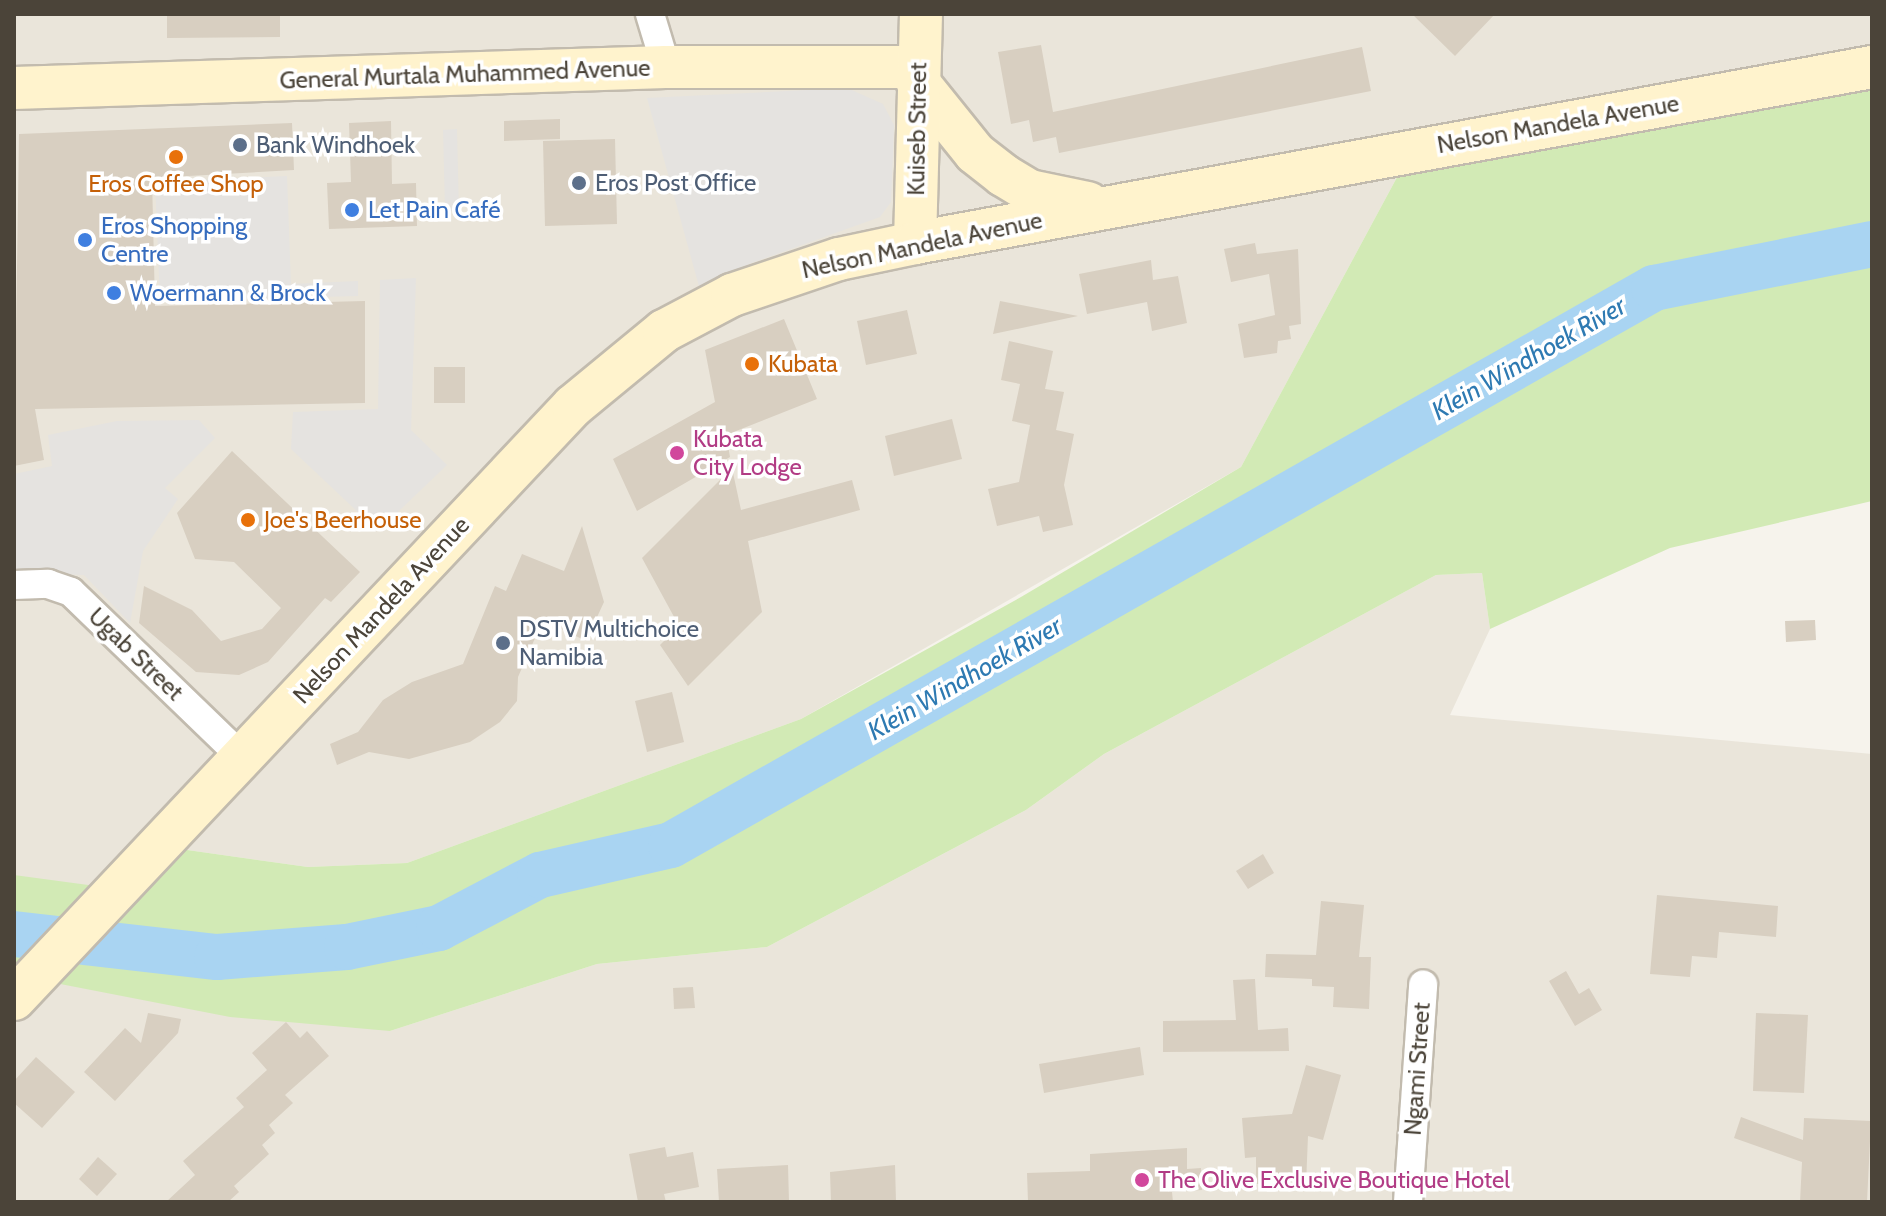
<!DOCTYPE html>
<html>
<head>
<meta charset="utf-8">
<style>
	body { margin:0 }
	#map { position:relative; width:1886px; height:1216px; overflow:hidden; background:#f6f3ec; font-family:Cabin,sans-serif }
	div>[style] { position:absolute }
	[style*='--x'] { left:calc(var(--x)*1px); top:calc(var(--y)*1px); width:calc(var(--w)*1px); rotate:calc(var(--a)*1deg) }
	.residential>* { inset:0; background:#eae5da }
	.green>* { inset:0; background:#d2eab5 }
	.parking>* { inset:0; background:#e5e3e0 }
	.river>* { height:46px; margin:-23px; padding:0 23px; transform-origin:23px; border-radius:23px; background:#a9d4f2 }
	.building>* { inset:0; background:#d8cfc1 }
	.roads { filter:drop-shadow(2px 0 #c2bbae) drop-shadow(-2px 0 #c2bbae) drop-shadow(0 2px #c2bbae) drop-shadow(0 -2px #c2bbae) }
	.street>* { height:28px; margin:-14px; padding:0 14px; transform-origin:14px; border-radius:14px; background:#fff }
	.secondary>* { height:42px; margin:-21px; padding:0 21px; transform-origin:21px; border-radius:21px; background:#fff3cd }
	.dots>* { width:22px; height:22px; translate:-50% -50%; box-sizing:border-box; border:4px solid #fff; border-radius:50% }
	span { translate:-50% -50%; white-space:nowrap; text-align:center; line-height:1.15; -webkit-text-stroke:7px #fff; paint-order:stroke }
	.street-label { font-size:24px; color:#4b4439 }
	.service-label { font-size:24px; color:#4e5e75 }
	.left { translate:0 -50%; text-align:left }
	.food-label { font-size:24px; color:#c56008 }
	.shop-label { font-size:24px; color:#366cbe }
	.hotel-label { font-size:24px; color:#b23c85 }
	.water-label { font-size:26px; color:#2e7ab2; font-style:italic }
	.frame { position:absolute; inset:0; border:16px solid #4b4439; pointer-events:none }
</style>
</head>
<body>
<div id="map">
	<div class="residential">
		<i style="clip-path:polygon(14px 14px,1872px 14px,1872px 67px,1409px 155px,1241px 467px,801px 719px,407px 863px,308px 867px,159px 846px,390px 1031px,597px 964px,767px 947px,1026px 810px,1104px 754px,1436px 575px,1482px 573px,1490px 629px,1450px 715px,1872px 754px,1872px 1202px,14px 1202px)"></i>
	</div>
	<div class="green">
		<i style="clip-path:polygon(1872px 67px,1872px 501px,1670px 548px,1490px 629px,1482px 573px,1436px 575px,1104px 754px,1026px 810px,767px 947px,597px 964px,390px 1031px,230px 1017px,14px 975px,14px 875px,118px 889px,159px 846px,308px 867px,407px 863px,801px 719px,1021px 597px,1241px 467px,1409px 155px)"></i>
	</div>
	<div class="parking">
		<i style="clip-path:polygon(847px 88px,883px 104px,894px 125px,891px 202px,880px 217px,749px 264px,700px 290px,647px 98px)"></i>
		<i style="clip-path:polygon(457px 129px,459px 211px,445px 211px,443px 130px)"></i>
		<i style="clip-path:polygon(287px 176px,291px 284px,358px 281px,358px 296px,160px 301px,155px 182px)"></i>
		<i style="clip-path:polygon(416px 278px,411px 430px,447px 465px,378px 531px,291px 449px,293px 412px,378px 409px,380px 280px)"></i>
		<i style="clip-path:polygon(199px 420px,215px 438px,165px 488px,178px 499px,143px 551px,130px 623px,84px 575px,14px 573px,14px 474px,52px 466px,48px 435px,117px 421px)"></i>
	</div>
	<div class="river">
		<i style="--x:14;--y:934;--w:204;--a:6.5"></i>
		<i style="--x:217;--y:957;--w:130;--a:-4.4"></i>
		<i style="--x:347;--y:947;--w:94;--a:-11.7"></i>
		<i style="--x:439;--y:928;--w:114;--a:-27.7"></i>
		<i style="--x:540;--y:875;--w:134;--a:-12.9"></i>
		<i style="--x:671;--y:845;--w:1130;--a:-29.54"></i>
		<i style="--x:1654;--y:288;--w:222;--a:-11.4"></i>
	</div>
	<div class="building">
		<i style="clip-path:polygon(167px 14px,280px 14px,280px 37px,167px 38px)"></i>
		<i style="clip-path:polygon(1412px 14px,1495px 14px,1455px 56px)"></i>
		<i style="clip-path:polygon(1041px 45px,1053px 112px,1362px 47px,1371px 91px,1059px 153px,1056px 137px,1033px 142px,1029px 120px,1011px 124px,998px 52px)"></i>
		<i style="clip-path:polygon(560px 119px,560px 139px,504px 141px,504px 121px)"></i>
		<i style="clip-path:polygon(391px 121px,392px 184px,416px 183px,417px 226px,329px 229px,327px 183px,351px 182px,349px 123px)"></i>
		<i style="clip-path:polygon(292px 123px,294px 170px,152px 178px,155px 306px,365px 301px,365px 403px,35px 409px,44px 460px,14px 466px,19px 134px)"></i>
		<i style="clip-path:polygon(615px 139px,617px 224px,545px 226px,543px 141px)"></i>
		<i style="clip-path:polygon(1255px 243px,1257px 254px,1298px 249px,1301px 324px,1289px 326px,1291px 339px,1278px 341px,1277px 353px,1244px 358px,1238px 324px,1275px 315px,1269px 274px,1231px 282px,1224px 249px)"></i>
		<i style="clip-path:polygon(1151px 260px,1153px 280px,1178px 276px,1187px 323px,1152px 331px,1147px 302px,1087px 314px,1079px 274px)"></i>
		<i style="clip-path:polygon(1000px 301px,1078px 316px,993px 334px)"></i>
		<i style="clip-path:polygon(907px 310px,917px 354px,866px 365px,857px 321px)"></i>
		<i style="clip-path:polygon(784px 319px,817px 399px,726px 435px,730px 457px,637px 511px,613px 459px,715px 402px,705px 350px)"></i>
		<i style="clip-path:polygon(1009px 341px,1053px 351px,1045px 389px,1064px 392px,1056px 430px,1074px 434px,1064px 485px,1073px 525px,1043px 532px,1039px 516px,997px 526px,988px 489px,1019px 482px,1030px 425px,1012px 421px,1020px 384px,1001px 380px)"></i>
		<i style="clip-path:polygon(434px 367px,465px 367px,465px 403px,434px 403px)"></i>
		<i style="clip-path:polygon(952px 419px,962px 459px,894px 476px,885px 436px)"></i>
		<i style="clip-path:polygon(232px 451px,360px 572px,331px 602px,325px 598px,268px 662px,239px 675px,196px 672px,139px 623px,144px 586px,192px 610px,221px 641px,262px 629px,281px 608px,234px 562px,195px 559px,177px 513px)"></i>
		<i style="clip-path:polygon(732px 468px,741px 510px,852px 480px,860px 510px,748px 541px,762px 612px,688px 686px,660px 645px,679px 626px,642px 558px)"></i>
		<i style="clip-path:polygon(582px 526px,604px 602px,586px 641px,543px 620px,518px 677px,517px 701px,500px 722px,470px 742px,409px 759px,369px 752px,337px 765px,330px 744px,358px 732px,383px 700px,412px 682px,463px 664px,495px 586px,506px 591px,522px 554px,564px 571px)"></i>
		<i style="clip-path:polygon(1815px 620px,1816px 640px,1786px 642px,1785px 621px)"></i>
		<i style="clip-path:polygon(672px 692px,684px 742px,647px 752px,635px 701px)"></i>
		<i style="clip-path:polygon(1263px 854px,1274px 873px,1248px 889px,1236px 871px)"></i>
		<i style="clip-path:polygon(1657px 895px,1778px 906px,1776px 937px,1719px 932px,1717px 958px,1692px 956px,1690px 977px,1650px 974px)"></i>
		<i style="clip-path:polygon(1321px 901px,1364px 905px,1359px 957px,1371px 957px,1369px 1009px,1333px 1007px,1334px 987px,1312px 986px,1312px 979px,1265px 977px,1266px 954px,1316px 955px)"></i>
		<i style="clip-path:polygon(1566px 971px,1579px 994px,1589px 988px,1602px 1010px,1575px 1026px,1549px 981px)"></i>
		<i style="clip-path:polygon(1255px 979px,1258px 1030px,1288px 1028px,1289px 1051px,1163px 1052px,1163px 1021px,1236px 1020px,1233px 980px)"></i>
		<i style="clip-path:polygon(693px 987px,695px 1008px,674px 1009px,673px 988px)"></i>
		<i style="clip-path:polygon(148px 1013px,181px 1019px,178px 1033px,115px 1101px,84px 1072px,125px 1028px,141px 1043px)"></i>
		<i style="clip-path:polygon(1756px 1013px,1808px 1015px,1804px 1093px,1753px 1091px)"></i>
		<i style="clip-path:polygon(286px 1022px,300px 1038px,307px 1031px,329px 1056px,285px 1095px,293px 1103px,269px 1125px,275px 1133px,262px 1145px,269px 1154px,234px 1186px,239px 1192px,228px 1202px,166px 1202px,195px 1175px,183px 1161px,244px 1107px,236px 1098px,267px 1070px,252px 1053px)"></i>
		<i style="clip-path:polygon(1140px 1047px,1144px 1075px,1044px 1093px,1039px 1064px)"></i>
		<i style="clip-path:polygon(36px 1057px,75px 1092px,42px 1128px,14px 1103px,14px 1081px)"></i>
		<i style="clip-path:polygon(1306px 1065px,1341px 1075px,1323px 1140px,1308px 1136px,1306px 1185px,1256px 1184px,1256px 1157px,1245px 1158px,1242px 1118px,1292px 1114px)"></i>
		<i style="clip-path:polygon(1741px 1117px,1803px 1140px,1804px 1118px,1871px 1121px,1867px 1202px,1800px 1202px,1802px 1162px,1734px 1138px)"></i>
		<i style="clip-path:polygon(665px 1147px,667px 1157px,693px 1152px,699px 1187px,664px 1194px,666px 1202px,638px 1202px,629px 1154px)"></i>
		<i style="clip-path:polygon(1187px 1148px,1187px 1169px,1201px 1168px,1202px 1190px,1172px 1192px,1173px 1202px,1028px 1202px,1027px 1173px,1090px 1171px,1090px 1154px)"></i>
		<i style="clip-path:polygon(98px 1157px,117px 1174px,97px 1196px,79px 1179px)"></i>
		<i style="clip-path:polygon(788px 1165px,789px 1202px,719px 1202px,717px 1169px)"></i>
		<i style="clip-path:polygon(895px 1165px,896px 1202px,831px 1202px,830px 1172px)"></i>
	</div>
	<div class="roads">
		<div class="street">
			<i style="--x:650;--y:14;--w:55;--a:73.2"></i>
			<i style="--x:14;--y:585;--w:34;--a:-2"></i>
			<i style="--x:48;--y:584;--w:24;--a:19"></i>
			<i style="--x:71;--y:592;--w:238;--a:44"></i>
			<i style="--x:1408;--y:1202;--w:218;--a:-86"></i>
		</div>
		<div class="secondary">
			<i style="--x:917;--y:81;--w:92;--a:51.1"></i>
			<i style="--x:975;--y:153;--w:36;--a:38"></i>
			<i style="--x:1003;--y:175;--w:31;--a:31"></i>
			<i style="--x:1030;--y:191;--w:59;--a:11.7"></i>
			<i style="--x:14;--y:88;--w:652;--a:-1.84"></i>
			<i style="--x:666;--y:67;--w:251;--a:0"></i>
			<i style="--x:915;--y:243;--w:229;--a:-88.5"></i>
			<i style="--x:14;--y:999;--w:815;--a:-46.69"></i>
			<i style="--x:573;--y:406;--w:118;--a:-39.5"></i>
			<i style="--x:664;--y:331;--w:77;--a:-27.9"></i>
			<i style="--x:732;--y:295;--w:113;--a:-18.6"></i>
			<i style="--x:839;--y:259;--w:78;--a:-11.9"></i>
			<i style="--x:915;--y:243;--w:973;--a:-10.42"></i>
		</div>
	</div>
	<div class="dots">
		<i style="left:240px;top:145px;background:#5c6f8a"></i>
		<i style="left:176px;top:157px;background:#e8710a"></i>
		<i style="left:579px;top:183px;background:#5c6f8a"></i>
		<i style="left:352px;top:210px;background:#3f7fe0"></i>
		<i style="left:85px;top:240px;background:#3f7fe0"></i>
		<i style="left:114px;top:293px;background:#3f7fe0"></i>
		<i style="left:752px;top:364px;background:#e8710a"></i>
		<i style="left:677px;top:453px;background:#d1479c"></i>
		<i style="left:248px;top:520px;background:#e8710a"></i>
		<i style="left:503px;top:643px;background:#5c6f8a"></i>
		<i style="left:1142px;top:1180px;background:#d1479c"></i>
	</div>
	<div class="street-label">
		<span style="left:465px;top:74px;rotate:-2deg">General Murtala Muhammed Avenue</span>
		<span style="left:1558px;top:124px;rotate:-10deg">Nelson Mandela Avenue</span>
		<span style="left:917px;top:129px;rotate:-89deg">Kuiseb Street</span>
		<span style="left:922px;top:245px;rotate:-12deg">Nelson Mandela Avenue</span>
		<span style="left:381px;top:610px;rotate:-47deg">Nelson Mandela Avenue</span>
		<span style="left:136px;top:654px;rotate:44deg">Ugab Street</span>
		<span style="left:1417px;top:1069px;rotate:-86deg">Ngami Street</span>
	</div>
	<div class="service-label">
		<span class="left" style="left:256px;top:145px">Bank Windhoek</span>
		<span class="left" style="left:595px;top:183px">Eros Post Office</span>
		<span class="left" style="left:519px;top:643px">DSTV Multichoice<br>Namibia</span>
	</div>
	<div class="food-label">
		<span style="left:176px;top:184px">Eros Coffee Shop</span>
		<span class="left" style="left:768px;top:364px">Kubata</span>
		<span class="left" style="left:264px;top:520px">Joe's Beerhouse</span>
	</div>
	<div class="shop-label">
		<span class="left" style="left:368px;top:210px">Let Pain Café</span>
		<span class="left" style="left:101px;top:240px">Eros Shopping<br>Centre</span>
		<span class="left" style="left:130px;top:293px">Woermann &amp; Brock</span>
	</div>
	<div class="hotel-label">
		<span class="left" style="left:693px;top:453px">Kubata<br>City Lodge</span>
		<span class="left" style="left:1158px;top:1180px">The Olive Exclusive Boutique Hotel</span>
	</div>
	<div class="water-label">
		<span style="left:1529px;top:359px;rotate:-30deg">Klein Windhoek River</span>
		<span style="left:965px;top:679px;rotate:-30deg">Klein Windhoek River</span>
	</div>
	<div class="frame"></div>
</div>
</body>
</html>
